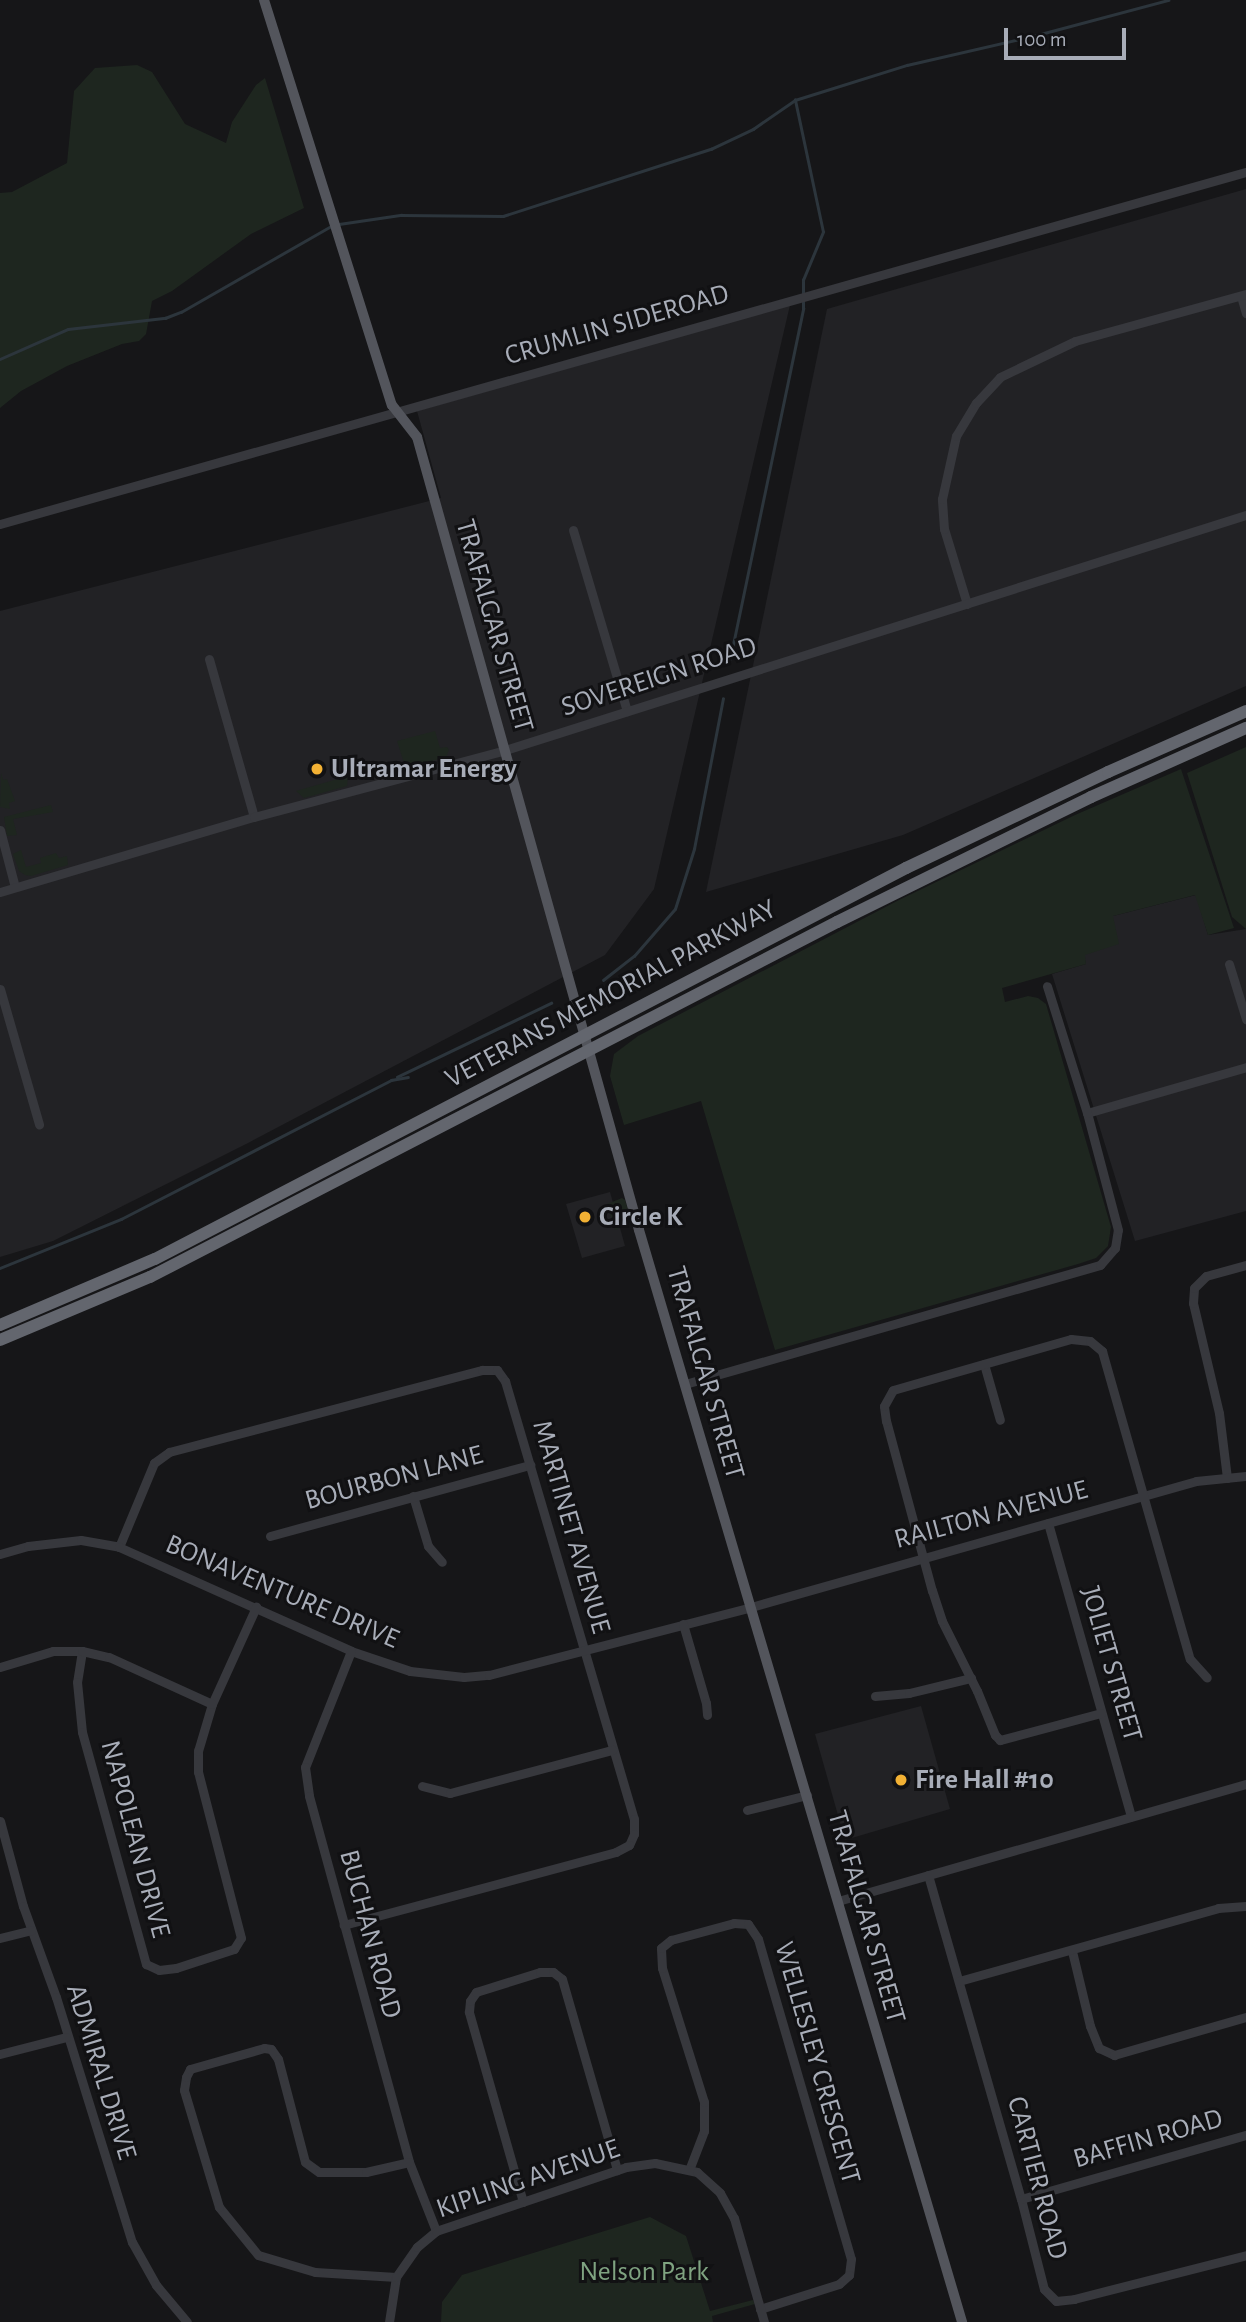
<!DOCTYPE html>
<html>
<head>
<meta charset="utf-8">
<style>
	body { margin:0 }
	#map { position:relative; width:1246px; height:2322px; overflow:hidden; background:#161618; font-family:"Alegreya Sans",sans-serif }
	div>[style] { position:absolute }
	[style*='--x'] { left:calc(var(--x)*1px); top:calc(var(--y)*1px); width:calc(var(--w)*1px); rotate:calc(var(--a)*1deg) }
	.built>* { inset:0; background:#222225 }
	.green>* { inset:0; background:#1e261f }
	.stream>* { height:2.5px; margin:-1.25px; padding:0 1.25px; transform-origin:1.25px; border-radius:1.25px; background:#2c353c }
	.minor>* { height:9px; margin:-4.5px; padding:0 4.5px; transform-origin:4.5px; border-radius:4.5px; background:#37383d }
	.major>* { height:10px; margin:-5px; padding:0 5px; transform-origin:5px; border-radius:5px; background:#53555c }
	.highway>* { height:12px; margin:-6px; padding:0 6px; transform-origin:6px; border-radius:6px; background:#63666e }
	.dots>* { width:19px; height:19px; translate:-50% -50%; box-sizing:border-box; border:4px solid #111113; border-radius:50% }
	span { translate:-50% -50%; white-space:nowrap; text-align:center; line-height:1.15; -webkit-text-stroke:6px #111113; paint-order:stroke }
	.street-label { font-size:28px; color:#a8adb8 }
	.poi-label { font-size:28px; color:#a8adb8; font-weight:700 }
	.left { translate:0 -50%; text-align:left }
	.park-label { font-size:28px; color:#7fa381 }
	.scale { position:absolute; left:1004px; top:28px; width:122px; height:32px; box-sizing:border-box; border:4px solid #a8adb8; border-top:0; padding-left:9px; font-size:21px; line-height:24px; white-space:nowrap; color:#a8adb8; -webkit-text-stroke:5px #111113; paint-order:stroke }
</style>
</head>
<body>
<div id="map">
	<div class="built">
		<i style="clip-path:polygon(1246px 189px,1246px 686px,903px 835px,706px 892px,827px 309px)"></i>
		<i style="clip-path:polygon(790px 305px,654px 889px,605px 955px,248px 1143px,53px 1241px,0 1257px,0 611px,441px 498px,417px 411px)"></i>
		<i style="clip-path:polygon(1196px 895px,1208px 935px,1246px 929px,1246px 1211px,1135px 1241px,1052px 974px,1086px 964px,1084px 955px,1113px 916px)"></i>
		<i style="clip-path:polygon(610px 1192px,625px 1246px,582px 1258px,566px 1204px)"></i>
		<i style="clip-path:polygon(921px 1706px,950px 1809px,845px 1840px,815px 1734px)"></i>
	</div>
	<div class="green">
		<i style="clip-path:polygon(137px 65px,152px 72px,185px 124px,226px 143px,232px 122px,256px 85px,265px 78px,304px 208px,251px 234px,172px 291px,152px 301px,146px 334px,139px 341px,122px 344px,67px 366px,21px 391px,0 408px,0 193px,12px 192px,67px 163px,74px 91px,95px 68px)"></i>
		<i style="clip-path:polygon(435px 731px,440px 748px,447px 747px,449px 750px,446px 757px,410px 767px,405px 766px,397px 741px)"></i>
		<i style="clip-path:polygon(1246px 747px,1246px 929px,1232px 917px,1187px 773px)"></i>
		<i style="clip-path:polygon(1181px 769px,1234px 928px,1208px 935px,1195px 895px,1113px 916px,1119px 944px,1085px 955px,1086px 964px,1002px 988px,1005px 1002px,1028px 996px,1038px 998px,1046px 1004px,1111px 1227px,1108px 1246px,1096px 1258px,1078px 1264px,775px 1350px,701px 1101px,624px 1125px,610px 1076px,614px 1054px,638px 1036px,899px 900px,1075px 815px)"></i>
		<i style="clip-path:polygon(1px 773px,3px 780px,7px 779px,15px 801px,9px 803px,10px 809px,0 807px)"></i>
		<i style="clip-path:polygon(348px 776px,347px 786px,304px 798px,296px 791px)"></i>
		<i style="clip-path:polygon(51px 805px,53px 812px,13px 819px,17px 835px,7px 836px,4px 817px)"></i>
		<i style="clip-path:polygon(21px 850px,26px 867px,41px 863px,40px 858px,56px 853px,59px 858px,67px 856px,68px 865px,31px 876px,25px 875px,19px 871px,13px 854px)"></i>
		<i style="clip-path:polygon(622px 1198px,625px 1200px,632px 1223px,615px 1230px,607px 1204px)"></i>
		<i style="clip-path:polygon(650px 2217px,686px 2236px,710px 2311px,753px 2300px,755px 2304px,712px 2316px,713px 2322px,441px 2322px,442px 2302px,462px 2275px)"></i>
	</div>
	<div class="stream">
		<i style="--x:339;--y:224;--w:63;--a:-8.3"></i>
		<i style="--x:401;--y:215;--w:102;--a:0.6"></i>
		<i style="--x:503;--y:216;--w:219;--a:-17.9"></i>
		<i style="--x:711;--y:149;--w:47;--a:-25.5"></i>
		<i style="--x:753;--y:129;--w:51;--a:-34.6"></i>
		<i style="--x:795;--y:100;--w:117;--a:-17.4"></i>
		<i style="--x:907;--y:65;--w:129;--a:-13"></i>
		<i style="--x:1033;--y:36;--w:140;--a:-14.9"></i>
		<i style="--x:0;--y:359;--w:74;--a:-23.8"></i>
		<i style="--x:68;--y:329;--w:98;--a:-6.5"></i>
		<i style="--x:165;--y:318;--w:17;--a:-21"></i>
		<i style="--x:181;--y:312;--w:175;--a:-29.8"></i>
		<i style="--x:730;--y:659;--w:358;--a:-78.2"></i>
		<i style="--x:803;--y:309;--w:29;--a:-90"></i>
		<i style="--x:803;--y:280;--w:52;--a:-67.4"></i>
		<i style="--x:823;--y:232;--w:135;--a:-102"></i>
		<i style="--x:603;--y:980;--w:39;--a:-38"></i>
		<i style="--x:634;--y:956;--w:62;--a:-48.9"></i>
		<i style="--x:675;--y:909;--w:63;--a:-72.4"></i>
		<i style="--x:694;--y:849;--w:153;--a:-79.1"></i>
		<i style="--x:397;--y:1077;--w:171;--a:-25.7"></i>
		<i style="--x:0;--y:1268;--w:131;--a:-22"></i>
		<i style="--x:121;--y:1219;--w:304;--a:-27.2"></i>
		<i style="--x:391;--y:1080;--w:17;--a:-10"></i>
	</div>
	<div class="minor">
		<i style="--x:1241;--y:296;--w:18;--a:74"></i>
		<i style="--x:0;--y:524;--w:1295;--a:-15.78"></i>
		<i style="--x:573;--y:530;--w:189;--a:73.4"></i>
		<i style="--x:967;--y:604;--w:78;--a:-107"></i>
		<i style="--x:944;--y:529;--w:30;--a:-94"></i>
		<i style="--x:942;--y:499;--w:65;--a:-77.5"></i>
		<i style="--x:956;--y:436;--w:39;--a:-59"></i>
		<i style="--x:976;--y:403;--w:35;--a:-47"></i>
		<i style="--x:1000;--y:377;--w:83;--a:-25.6"></i>
		<i style="--x:1075;--y:341;--w:177;--a:-15.4"></i>
		<i style="--x:209;--y:659;--w:164;--a:74.1"></i>
		<i style="--x:0;--y:830;--w:59;--a:75.3"></i>
		<i style="--x:0;--y:892;--w:265;--a:-16.5"></i>
		<i style="--x:254;--y:817;--w:260;--a:-14.9"></i>
		<i style="--x:505;--y:750;--w:777;--a:-17.6"></i>
		<i style="--x:1229;--y:964;--w:58;--a:72.8"></i>
		<i style="--x:0;--y:989;--w:141;--a:73.9"></i>
		<i style="--x:1087;--y:1113;--w:166;--a:-16.1"></i>
		<i style="--x:984;--y:1364;--w:58;--a:74.1"></i>
		<i style="--x:685;--y:1384;--w:432;--a:-16"></i>
		<i style="--x:1100;--y:1265;--w:23;--a:-49"></i>
		<i style="--x:1115;--y:1248;--w:18;--a:-81"></i>
		<i style="--x:1118;--y:1230;--w:121;--a:-104.8"></i>
		<i style="--x:1087;--y:1113;--w:133;--a:-107.5"></i>
		<i style="--x:1227;--y:1478;--w:65;--a:-97"></i>
		<i style="--x:1219;--y:1413;--w:113;--a:-103.3"></i>
		<i style="--x:1193;--y:1303;--w:15;--a:-86"></i>
		<i style="--x:1194;--y:1288;--w:17;--a:-45"></i>
		<i style="--x:1206;--y:1276;--w:41;--a:-15.4"></i>
		<i style="--x:413;--y:1496;--w:52;--a:73.3"></i>
		<i style="--x:428;--y:1546;--w:21;--a:49"></i>
		<i style="--x:1048;--y:1523;--w:305;--a:74.2"></i>
		<i style="--x:270;--y:1536;--w:270;--a:-15.3"></i>
		<i style="--x:119;--y:1547;--w:91;--a:-67.4"></i>
		<i style="--x:154;--y:1463;--w:19;--a:-36"></i>
		<i style="--x:169;--y:1452;--w:324;--a:-14.7"></i>
		<i style="--x:482;--y:1370;--w:15;--a:0"></i>
		<i style="--x:497;--y:1370;--w:14;--a:54"></i>
		<i style="--x:505;--y:1381;--w:457;--a:73.6"></i>
		<i style="--x:634;--y:1819;--w:15;--a:90"></i>
		<i style="--x:634;--y:1834;--w:12;--a:114"></i>
		<i style="--x:629;--y:1845;--w:15;--a:152"></i>
		<i style="--x:616;--y:1852;--w:282;--a:165"></i>
		<i style="--x:0;--y:1554;--w:29;--a:-16"></i>
		<i style="--x:28;--y:1546;--w:53;--a:-6.5"></i>
		<i style="--x:81;--y:1540;--w:39;--a:10"></i>
		<i style="--x:119;--y:1547;--w:254;--a:24.1"></i>
		<i style="--x:351;--y:1651;--w:62;--a:18.7"></i>
		<i style="--x:410;--y:1671;--w:54;--a:6.3"></i>
		<i style="--x:464;--y:1677;--w:25;--a:-5"></i>
		<i style="--x:489;--y:1675;--w:271;--a:-14.5"></i>
		<i style="--x:751;--y:1607;--w:462;--a:-15.8"></i>
		<i style="--x:1196;--y:1481;--w:50;--a:-5.7"></i>
		<i style="--x:683;--y:1624;--w:82;--a:73.8"></i>
		<i style="--x:706;--y:1703;--w:12;--a:85"></i>
		<i style="--x:82;--y:1651;--w:31;--a:99"></i>
		<i style="--x:77;--y:1682;--w:50;--a:84.3"></i>
		<i style="--x:82;--y:1732;--w:241;--a:74.6"></i>
		<i style="--x:146;--y:1964;--w:14;--a:25"></i>
		<i style="--x:159;--y:1970;--w:17;--a:-7"></i>
		<i style="--x:176;--y:1968;--w:61;--a:-18.1"></i>
		<i style="--x:234;--y:1949;--w:13;--a:-58"></i>
		<i style="--x:241;--y:1938;--w:171;--a:-104.5"></i>
		<i style="--x:198;--y:1772;--w:21;--a:-90"></i>
		<i style="--x:198;--y:1751;--w:49;--a:-73.4"></i>
		<i style="--x:212;--y:1704;--w:107;--a:-65.6"></i>
		<i style="--x:351;--y:1651;--w:125;--a:111.6"></i>
		<i style="--x:305;--y:1767;--w:29;--a:82"></i>
		<i style="--x:309;--y:1796;--w:379;--a:74.7"></i>
		<i style="--x:409;--y:2162;--w:74;--a:68.6"></i>
		<i style="--x:0;--y:1667;--w:55;--a:-16.8"></i>
		<i style="--x:53;--y:1651;--w:29;--a:0"></i>
		<i style="--x:82;--y:1651;--w:28;--a:13"></i>
		<i style="--x:109;--y:1657;--w:113;--a:24.5"></i>
		<i style="--x:875;--y:1696;--w:34;--a:-5"></i>
		<i style="--x:909;--y:1693;--w:64;--a:-13.6"></i>
		<i style="--x:1101;--y:1713;--w:105;--a:165"></i>
		<i style="--x:1000;--y:1740;--w:7;--a:-135"></i>
		<i style="--x:995;--y:1735;--w:48;--a:-112.2"></i>
		<i style="--x:977;--y:1691;--w:78;--a:-116.6"></i>
		<i style="--x:942;--y:1621;--w:32;--a:-108"></i>
		<i style="--x:932;--y:1591;--w:176;--a:-105.1"></i>
		<i style="--x:886;--y:1421;--w:15;--a:-98"></i>
		<i style="--x:884;--y:1406;--w:18;--a:-61"></i>
		<i style="--x:893;--y:1390;--w:185;--a:-16"></i>
		<i style="--x:1071;--y:1339;--w:19;--a:6"></i>
		<i style="--x:1090;--y:1341;--w:16;--a:40"></i>
		<i style="--x:1102;--y:1351;--w:320;--a:74.1"></i>
		<i style="--x:1190;--y:1659;--w:25;--a:48"></i>
		<i style="--x:422;--y:1786;--w:29;--a:14"></i>
		<i style="--x:450;--y:1793;--w:168;--a:-14.9"></i>
		<i style="--x:747;--y:1810;--w:62;--a:-14"></i>
		<i style="--x:0;--y:1821;--w:88;--a:74.9"></i>
		<i style="--x:23;--y:1906;--w:97;--a:70.1"></i>
		<i style="--x:56;--y:1997;--w:257;--a:72.8"></i>
		<i style="--x:132;--y:2242;--w:49;--a:60.8"></i>
		<i style="--x:156;--y:2285;--w:48;--a:50"></i>
		<i style="--x:928;--y:1875;--w:337;--a:74"></i>
		<i style="--x:1021;--y:2199;--w:93;--a:75.7"></i>
		<i style="--x:1044;--y:2289;--w:17;--a:45"></i>
		<i style="--x:1056;--y:2301;--w:18;--a:-6"></i>
		<i style="--x:1074;--y:2299;--w:178;--a:-14.3"></i>
		<i style="--x:838;--y:1901;--w:424;--a:-16"></i>
		<i style="--x:0;--y:1938;--w:32;--a:-14"></i>
		<i style="--x:1072;--y:1951;--w:77;--a:76.5"></i>
		<i style="--x:1090;--y:2026;--w:24;--a:68"></i>
		<i style="--x:1099;--y:2048;--w:17;--a:25"></i>
		<i style="--x:1114;--y:2055;--w:137;--a:-16.1"></i>
		<i style="--x:959;--y:1981;--w:269;--a:-15.7"></i>
		<i style="--x:1218;--y:1908;--w:28;--a:-4"></i>
		<i style="--x:0;--y:2054;--w:68;--a:-14.4"></i>
		<i style="--x:689;--y:2170;--w:42;--a:-69"></i>
		<i style="--x:704;--y:2131;--w:29;--a:-90"></i>
		<i style="--x:704;--y:2102;--w:140;--a:-107.4"></i>
		<i style="--x:662;--y:1968;--w:20;--a:-93"></i>
		<i style="--x:661;--y:1948;--w:13;--a:-39"></i>
		<i style="--x:671;--y:1940;--w:65;--a:-15.1"></i>
		<i style="--x:734;--y:1923;--w:14;--a:4"></i>
		<i style="--x:748;--y:1924;--w:18;--a:56"></i>
		<i style="--x:758;--y:1939;--w:333;--a:73.8"></i>
		<i style="--x:851;--y:2259;--w:16;--a:97"></i>
		<i style="--x:849;--y:2275;--w:13;--a:138"></i>
		<i style="--x:839;--y:2284;--w:83;--a:162.4"></i>
		<i style="--x:1021;--y:2199;--w:234;--a:-15.9"></i>
		<i style="--x:523;--y:2202;--w:198;--a:-105.9"></i>
		<i style="--x:469;--y:2012;--w:11;--a:-85"></i>
		<i style="--x:470;--y:2001;--w:11;--a:-56"></i>
		<i style="--x:476;--y:1992;--w:67;--a:-17.4"></i>
		<i style="--x:540;--y:1972;--w:13;--a:0"></i>
		<i style="--x:553;--y:1972;--w:11;--a:38"></i>
		<i style="--x:562;--y:1979;--w:199;--a:73.9"></i>
		<i style="--x:396;--y:2277;--w:81;--a:-176.5"></i>
		<i style="--x:315;--y:2272;--w:59;--a:-163.4"></i>
		<i style="--x:258;--y:2255;--w:62;--a:-129.1"></i>
		<i style="--x:219;--y:2207;--w:122;--a:-106.7"></i>
		<i style="--x:184;--y:2090;--w:13;--a:-81"></i>
		<i style="--x:186;--y:2077;--w:9;--a:-63"></i>
		<i style="--x:190;--y:2069;--w:77;--a:-15.8"></i>
		<i style="--x:264;--y:2048;--w:7;--a:8"></i>
		<i style="--x:271;--y:2049;--w:12;--a:55"></i>
		<i style="--x:278;--y:2059;--w:106;--a:75.3"></i>
		<i style="--x:305;--y:2162;--w:17;--a:36"></i>
		<i style="--x:319;--y:2172;--w:47;--a:0"></i>
		<i style="--x:366;--y:2172;--w:44;--a:-13.1"></i>
		<i style="--x:389;--y:2322;--w:46;--a:-81.2"></i>
		<i style="--x:396;--y:2277;--w:37;--a:-55"></i>
		<i style="--x:417;--y:2247;--w:25;--a:-40"></i>
		<i style="--x:436;--y:2231;--w:200;--a:-18.6"></i>
		<i style="--x:626;--y:2167;--w:29;--a:-8"></i>
		<i style="--x:655;--y:2163;--w:43;--a:12.1"></i>
		<i style="--x:697;--y:2172;--w:31;--a:42"></i>
		<i style="--x:720;--y:2193;--w:29;--a:61"></i>
		<i style="--x:734;--y:2218;--w:108;--a:73.9"></i>
	</div>
	<div class="major">
		<i style="--x:264;--y:0;--w:425;--a:72.5"></i>
		<i style="--x:392;--y:405;--w:41;--a:52"></i>
		<i style="--x:417;--y:437;--w:823;--a:74.36"></i>
		<i style="--x:639;--y:1230;--w:1139;--a:73.52"></i>
	</div>
	<div class="highway">
		<i style="--x:0;--y:1325;--w:168;--a:-23.1"></i>
		<i style="--x:155;--y:1259;--w:847;--a:-27.5"></i>
		<i style="--x:906;--y:868;--w:224;--a:-25.4"></i>
		<i style="--x:1108;--y:772;--w:151;--a:-23.8"></i>
		<i style="--x:0;--y:1340;--w:163;--a:-22.8"></i>
		<i style="--x:150;--y:1277;--w:773;--a:-27.33"></i>
		<i style="--x:837;--y:922;--w:283;--a:-26.2"></i>
		<i style="--x:1091;--y:797;--w:170;--a:-24"></i>
	</div>
	<div class="dots">
		<i style="left:317px;top:769px;background:#f2b134"></i>
		<i style="left:585px;top:1217px;background:#f2b134"></i>
		<i style="left:901px;top:1780px;background:#f2b134"></i>
	</div>
	<div class="street-label">
		<span style="left:617px;top:325px;rotate:-16deg">CRUMLIN SIDEROAD</span>
		<span style="left:494px;top:626px;rotate:74deg">TRAFALGAR STREET</span>
		<span style="left:659px;top:677px;rotate:-18deg">SOVEREIGN ROAD</span>
		<span style="left:611px;top:994px;rotate:-28deg">VETERANS MEMORIAL PARKWAY</span>
		<span style="left:705px;top:1373px;rotate:74deg">TRAFALGAR STREET</span>
		<span style="left:394px;top:1478px;rotate:-15deg">BOURBON LANE</span>
		<span style="left:991px;top:1515px;rotate:-15deg">RAILTON AVENUE</span>
		<span style="left:571px;top:1527px;rotate:74deg">MARTINET AVENUE</span>
		<span style="left:282px;top:1592px;rotate:23deg">BONAVENTURE DRIVE</span>
		<span style="left:1111px;top:1664px;rotate:74deg">JOLIET STREET</span>
		<span style="left:135px;top:1839px;rotate:75deg">NAPOLEAN DRIVE</span>
		<span style="left:866px;top:1917px;rotate:74deg">TRAFALGAR STREET</span>
		<span style="left:370px;top:1934px;rotate:75deg">BUCHAN ROAD</span>
		<span style="left:817px;top:2063px;rotate:74deg">WELLESLEY CRESCENT</span>
		<span style="left:101px;top:2072px;rotate:73deg">ADMIRAL DRIVE</span>
		<span style="left:1148px;top:2139px;rotate:-16deg">BAFFIN ROAD</span>
		<span style="left:1037px;top:2178px;rotate:75deg">CARTIER ROAD</span>
		<span style="left:528px;top:2179px;rotate:-19deg">KIPLING AVENUE</span>
	</div>
	<div class="poi-label">
		<span class="left" style="left:331px;top:769px">Ultramar Energy</span>
		<span class="left" style="left:599px;top:1217px">Circle K</span>
		<span class="left" style="left:915px;top:1780px">Fire Hall #10</span>
	</div>
	<div class="park-label">
		<span style="left:644px;top:2272px">Nelson Park</span>
	</div>
	<div class="scale">100 m</div>
</div>
</body>
</html>
